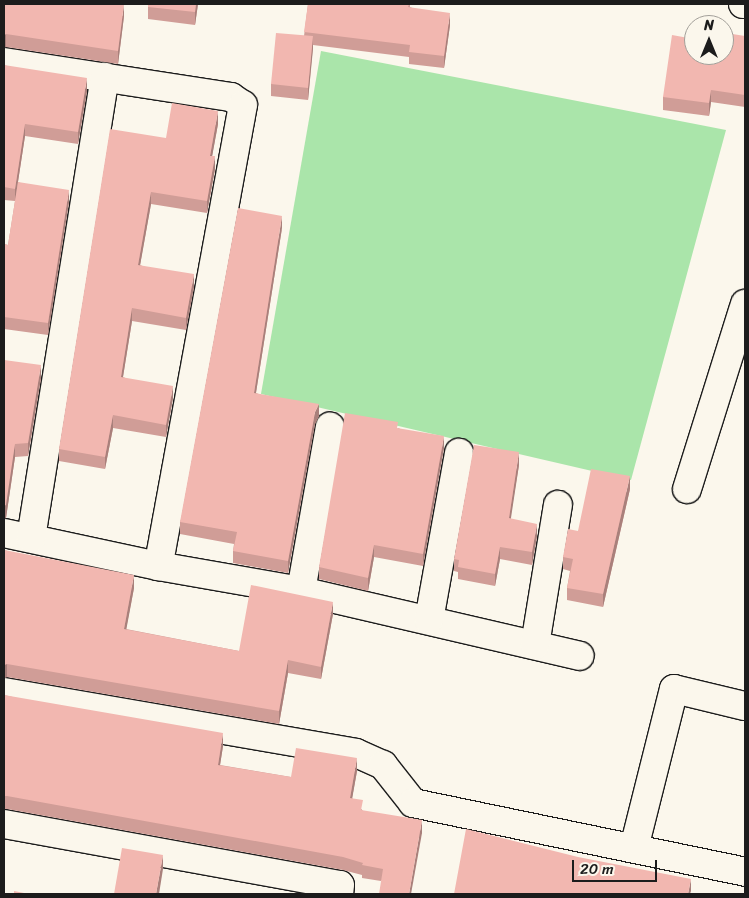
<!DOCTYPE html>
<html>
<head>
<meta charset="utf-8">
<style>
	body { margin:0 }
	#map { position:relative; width:749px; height:898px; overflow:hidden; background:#fbf7ec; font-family:Sriracha,sans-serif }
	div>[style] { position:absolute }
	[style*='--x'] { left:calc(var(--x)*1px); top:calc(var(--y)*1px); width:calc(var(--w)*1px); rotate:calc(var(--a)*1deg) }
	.green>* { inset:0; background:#aae5aa }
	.roads { filter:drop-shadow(1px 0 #1c1c1c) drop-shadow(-1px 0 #1c1c1c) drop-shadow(0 1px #1c1c1c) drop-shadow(0 -1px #1c1c1c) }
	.street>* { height:28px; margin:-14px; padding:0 14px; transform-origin:14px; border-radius:14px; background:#fbf7ec }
	.wall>* { inset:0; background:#d09d97 }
	.shaded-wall>* { inset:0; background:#a9807b }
	.building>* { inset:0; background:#f2b7b0 }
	span { translate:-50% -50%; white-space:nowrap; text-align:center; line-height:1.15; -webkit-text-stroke:4px #fbf7ec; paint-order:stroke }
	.frame { position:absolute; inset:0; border:5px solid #1c1c1c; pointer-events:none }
	.north { position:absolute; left:684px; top:15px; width:50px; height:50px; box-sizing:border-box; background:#fbf7ec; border:1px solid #a29f99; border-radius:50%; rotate:0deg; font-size:14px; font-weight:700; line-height:20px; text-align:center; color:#1c1c1c }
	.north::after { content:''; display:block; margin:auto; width:18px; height:22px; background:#1c1c1c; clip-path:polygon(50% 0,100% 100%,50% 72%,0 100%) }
	.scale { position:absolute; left:572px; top:860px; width:85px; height:22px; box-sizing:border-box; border:2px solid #1c1c1c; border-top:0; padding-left:6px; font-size:15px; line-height:18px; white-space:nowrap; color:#1c1c1c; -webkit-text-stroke:4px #fbf7ec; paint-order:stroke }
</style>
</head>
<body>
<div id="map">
	<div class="green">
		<i style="clip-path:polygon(321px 51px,726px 130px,631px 480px,261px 394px)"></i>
	</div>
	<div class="roads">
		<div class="street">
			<i style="--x:743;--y:4;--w:2;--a:0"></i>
			<i style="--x:4;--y:62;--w:230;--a:8.8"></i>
			<i style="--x:231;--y:97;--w:14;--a:34"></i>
			<i style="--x:243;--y:105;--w:469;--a:100.4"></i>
			<i style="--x:687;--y:489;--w:194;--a:-72.6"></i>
			<i style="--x:4;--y:533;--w:157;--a:12.1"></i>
			<i style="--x:158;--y:566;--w:145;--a:9.9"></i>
			<i style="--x:301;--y:591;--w:286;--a:13.1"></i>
			<i style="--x:31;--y:538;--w:467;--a:-80.9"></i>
			<i style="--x:301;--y:591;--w:167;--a:-80"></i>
			<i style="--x:429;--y:620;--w:170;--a:-79.8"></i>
			<i style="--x:535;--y:645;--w:142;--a:-80.7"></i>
			<i style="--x:4;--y:692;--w:357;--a:9.8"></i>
			<i style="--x:356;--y:753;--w:30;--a:24"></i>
			<i style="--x:383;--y:765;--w:48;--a:51.7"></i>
			<i style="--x:413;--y:803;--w:339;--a:11.7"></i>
			<i style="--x:4;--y:824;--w:341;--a:10.3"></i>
			<i style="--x:340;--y:885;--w:9;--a:96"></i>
			<i style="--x:634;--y:848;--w:164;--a:-75.9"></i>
			<i style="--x:674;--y:689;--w:73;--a:13.5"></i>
		</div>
	</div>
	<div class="wall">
		<i style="clip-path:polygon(4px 4px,124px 16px,118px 64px,6px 47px)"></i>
		<i style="clip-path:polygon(198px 4px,195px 25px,148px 19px,148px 7px)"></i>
		<i style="clip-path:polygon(308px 4px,410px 4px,410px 7px,450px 25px,444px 68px,409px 64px,409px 57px,313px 45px,308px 100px,271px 96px,271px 84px,304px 36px)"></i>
		<i style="clip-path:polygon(745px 36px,745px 107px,711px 102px,709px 116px,663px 110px,663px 97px,694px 55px)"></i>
		<i style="clip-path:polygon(4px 65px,87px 91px,78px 144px,25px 136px,18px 182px,69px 202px,48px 335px,4px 329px,4px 244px,8px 245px,15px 201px,4px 200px)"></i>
		<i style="clip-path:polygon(218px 124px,212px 156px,215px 169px,207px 213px,151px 204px,140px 265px,194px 287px,186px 330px,132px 321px,123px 377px,173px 398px,166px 437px,113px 428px,105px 469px,59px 461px,59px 449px,166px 138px)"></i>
		<i style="clip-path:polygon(282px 228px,256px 393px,319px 416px,315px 424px,288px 573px,233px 563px,233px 551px,234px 544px,180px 534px,180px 522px)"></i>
		<i style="clip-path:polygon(4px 360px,41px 378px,28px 456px,15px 457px,6px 518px)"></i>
		<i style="clip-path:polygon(398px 428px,444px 448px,423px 566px,374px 557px,368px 591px,319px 579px,319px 567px)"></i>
		<i style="clip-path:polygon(519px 465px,510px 519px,537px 536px,532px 565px,500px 559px,495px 586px,458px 579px,458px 572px,454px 571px,454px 559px)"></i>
		<i style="clip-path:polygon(630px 489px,603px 607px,567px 600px,567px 588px,570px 571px,563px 569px,563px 557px,578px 531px)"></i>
		<i style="clip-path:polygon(4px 550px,134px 588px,126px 629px,239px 651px,333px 614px,321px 679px,288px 673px,279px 724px,7px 677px,4px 678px)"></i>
		<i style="clip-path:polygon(4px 695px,223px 746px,220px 765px,291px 777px,357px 771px,352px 798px,363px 811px,422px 833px,381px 881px,362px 878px,362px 875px,343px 870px,7px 809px,4px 809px)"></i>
	</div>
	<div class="shaded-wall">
		<i style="clip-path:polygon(124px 4px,124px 16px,118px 64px,118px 51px)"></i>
		<i style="clip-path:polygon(196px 4px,198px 4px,195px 25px,195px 12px)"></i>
		<i style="clip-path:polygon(450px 13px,450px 25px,444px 68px,444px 56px)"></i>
		<i style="clip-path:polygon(6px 34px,6px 47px,4px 48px,4px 35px)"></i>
		<i style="clip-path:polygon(313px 36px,313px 49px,308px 100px,308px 88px)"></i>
		<i style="clip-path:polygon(87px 78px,87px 91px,78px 144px,78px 132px)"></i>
		<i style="clip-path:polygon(711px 90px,711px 102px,709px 116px,709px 103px)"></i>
		<i style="clip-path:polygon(218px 111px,218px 124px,210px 168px,210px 156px)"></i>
		<i style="clip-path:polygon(25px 124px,25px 136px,15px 201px,15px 189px)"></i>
		<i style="clip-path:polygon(215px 156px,215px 169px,207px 213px,207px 201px)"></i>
		<i style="clip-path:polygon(69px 190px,69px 202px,48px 335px,48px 323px)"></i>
		<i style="clip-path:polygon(151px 192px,151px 204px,138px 277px,138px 265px)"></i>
		<i style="clip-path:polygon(282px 216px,282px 228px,254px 405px,254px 393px)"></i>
		<i style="clip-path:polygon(194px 274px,194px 287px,186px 330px,186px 318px)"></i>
		<i style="clip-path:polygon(132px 308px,132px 321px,121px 389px,121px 377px)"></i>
		<i style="clip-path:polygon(41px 365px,41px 378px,28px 456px,28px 443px)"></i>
		<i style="clip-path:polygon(173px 386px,173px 398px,166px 437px,166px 425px)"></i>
		<i style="clip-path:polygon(319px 404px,319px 416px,315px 424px,288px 573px,288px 561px,315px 412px)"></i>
		<i style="clip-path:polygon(113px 415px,113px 428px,105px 469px,105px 457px)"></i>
		<i style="clip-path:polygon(444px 436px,444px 448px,423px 566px,423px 554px)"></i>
		<i style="clip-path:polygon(15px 444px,15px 457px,6px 518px,4px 519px,4px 506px)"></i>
		<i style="clip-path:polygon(519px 452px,519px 465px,509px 531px,509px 518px)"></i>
		<i style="clip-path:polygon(630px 476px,630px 489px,603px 607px,603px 594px)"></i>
		<i style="clip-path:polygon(537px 524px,537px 536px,532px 565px,532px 552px)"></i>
		<i style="clip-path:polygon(374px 545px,374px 557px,368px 591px,368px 578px)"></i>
		<i style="clip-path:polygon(500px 547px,500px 559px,495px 586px,495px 574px)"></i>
		<i style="clip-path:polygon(134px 575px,134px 588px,124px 642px,124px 629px)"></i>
		<i style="clip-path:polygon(333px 602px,333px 614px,321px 679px,321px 667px)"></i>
		<i style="clip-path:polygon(288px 660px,288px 673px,279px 724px,279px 711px)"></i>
		<i style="clip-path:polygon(7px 664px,7px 677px,4px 678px,4px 665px)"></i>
		<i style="clip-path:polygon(223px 733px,223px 746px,218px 778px,218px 765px)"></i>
		<i style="clip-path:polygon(357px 758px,357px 771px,350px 811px,350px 798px)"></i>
		<i style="clip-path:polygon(422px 820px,422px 833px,411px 894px,409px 894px)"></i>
		<i style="clip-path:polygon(163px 855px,163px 869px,159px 894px,156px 894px)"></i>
		<i style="clip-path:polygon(691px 879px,691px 891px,690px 894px,688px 894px)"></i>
	</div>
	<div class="building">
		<i style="clip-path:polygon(4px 4px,124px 4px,118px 51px,6px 34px,4px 35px)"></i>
		<i style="clip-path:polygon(148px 4px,196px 4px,195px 12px,148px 7px)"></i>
		<i style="clip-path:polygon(308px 4px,409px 4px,408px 7px,450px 13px,444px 56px,409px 52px,410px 45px,304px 32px)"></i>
		<i style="clip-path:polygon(276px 33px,313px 36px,308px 88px,271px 84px)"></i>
		<i style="clip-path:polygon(726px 33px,745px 36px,745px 95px,711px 90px,709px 103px,663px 97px,672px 35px,694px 39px,694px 55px,724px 55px,724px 43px,725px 43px)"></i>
		<i style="clip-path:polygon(4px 65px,87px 78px,78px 132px,25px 124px,15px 189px,4px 187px)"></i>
		<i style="clip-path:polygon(172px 103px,218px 111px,210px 156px,215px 156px,207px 201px,151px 192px,138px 265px,194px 274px,186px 318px,132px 308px,121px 377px,173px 386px,166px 425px,113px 415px,105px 457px,59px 449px,110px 129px,166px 138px)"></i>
		<i style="clip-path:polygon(18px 182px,69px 190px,48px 323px,4px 317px,4px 244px,8px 245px)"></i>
		<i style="clip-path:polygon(238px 208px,282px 216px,254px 393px,319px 404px,315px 412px,288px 561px,233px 551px,237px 532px,180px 522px)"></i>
		<i style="clip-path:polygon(4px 360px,41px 365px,28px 443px,15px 444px,6px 505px,4px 506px)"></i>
		<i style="clip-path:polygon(345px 413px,398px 422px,397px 428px,444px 436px,423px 554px,374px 545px,368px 578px,319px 567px)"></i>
		<i style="clip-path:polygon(474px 445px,519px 452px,509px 518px,537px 524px,532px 552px,500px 547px,495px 574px,458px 567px,459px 560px,454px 559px)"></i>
		<i style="clip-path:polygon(591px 469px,630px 476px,603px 594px,567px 588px,573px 559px,563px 557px,568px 529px,578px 531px)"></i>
		<i style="clip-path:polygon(4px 550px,134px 575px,124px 629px,239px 651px,251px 585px,333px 602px,321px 667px,288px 660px,279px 711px,7px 664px,4px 665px)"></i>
		<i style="clip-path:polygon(4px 695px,223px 733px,218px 765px,291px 777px,296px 748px,357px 758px,350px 798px,363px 800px,361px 810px,422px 820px,409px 894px,379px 894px,383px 869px,362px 865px,363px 863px,343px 857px,7px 796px,4px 796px)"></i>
		<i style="clip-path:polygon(466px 829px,578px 857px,691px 879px,688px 894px,454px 894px)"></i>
		<i style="clip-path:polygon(122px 848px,163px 855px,156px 894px,114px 894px)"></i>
		<i style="clip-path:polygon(14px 891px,29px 894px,14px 894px)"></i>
	</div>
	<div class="frame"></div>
	<div class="north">N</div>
	<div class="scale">20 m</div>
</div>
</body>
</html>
